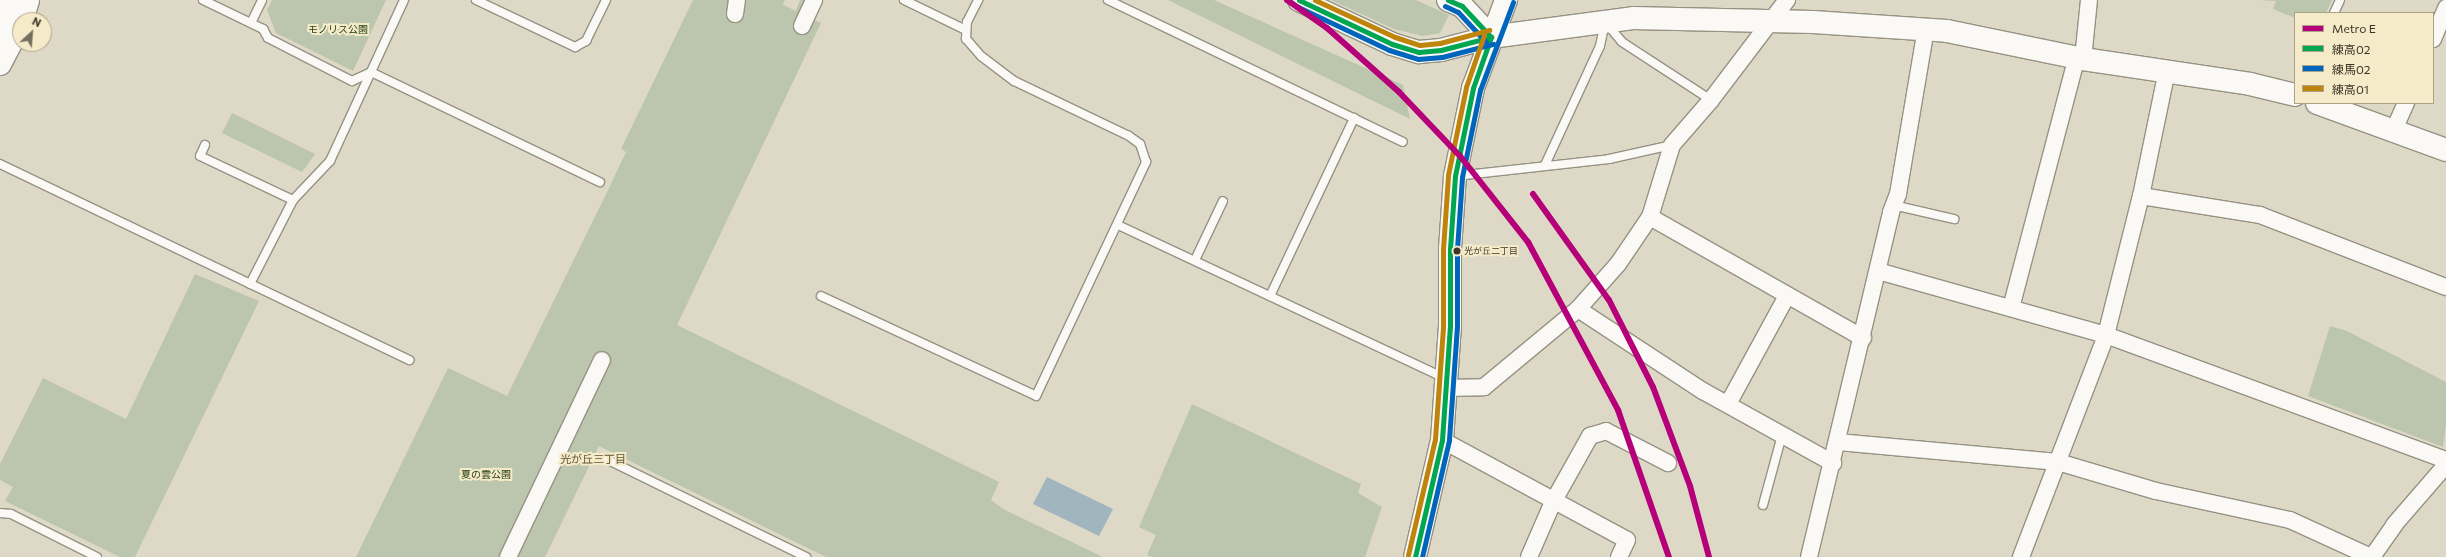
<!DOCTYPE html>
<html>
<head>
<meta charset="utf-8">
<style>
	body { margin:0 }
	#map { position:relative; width:2446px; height:557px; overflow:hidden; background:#ded9c6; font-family:Commissioner,"Noto Sans JP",sans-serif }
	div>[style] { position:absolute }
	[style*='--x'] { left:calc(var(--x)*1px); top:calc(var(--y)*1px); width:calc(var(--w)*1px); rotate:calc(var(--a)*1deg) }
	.green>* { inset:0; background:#bcc5ad }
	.forest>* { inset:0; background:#bcc6ad }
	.water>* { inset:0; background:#a0b5be }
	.roads { filter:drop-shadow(1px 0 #969283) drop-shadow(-1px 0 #969283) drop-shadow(0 1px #969283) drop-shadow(0 -1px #969283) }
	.lane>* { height:8px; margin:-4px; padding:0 4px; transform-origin:4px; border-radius:4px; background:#faf9f6 }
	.street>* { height:16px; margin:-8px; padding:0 8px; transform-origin:8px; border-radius:8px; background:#faf9f6 }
	.secondary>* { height:22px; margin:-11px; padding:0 11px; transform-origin:11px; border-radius:11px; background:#faf9f6 }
	.bus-1>* { height:5px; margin:-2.5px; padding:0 2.5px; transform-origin:2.5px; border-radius:2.5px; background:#00a651 }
	.bus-2>* { height:5px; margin:-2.5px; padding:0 2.5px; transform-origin:2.5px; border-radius:2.5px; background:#0065bd }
	.bus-3>* { height:5px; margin:-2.5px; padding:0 2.5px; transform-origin:2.5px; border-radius:2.5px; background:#bf840c }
	.metro-1>* { height:6px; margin:-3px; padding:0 3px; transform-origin:3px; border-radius:3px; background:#b6007a }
	.dots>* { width:11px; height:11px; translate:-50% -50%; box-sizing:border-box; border:2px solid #f6ebc9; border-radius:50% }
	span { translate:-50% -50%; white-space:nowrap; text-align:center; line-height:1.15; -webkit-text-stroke:4px #f6ebc9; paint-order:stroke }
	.bus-label { font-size:9px; color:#3b3629 }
	.left { translate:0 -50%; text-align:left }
	.park-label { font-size:10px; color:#1c3a0e }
	.neighbourhood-label { font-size:11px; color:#5f5537 }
	.legend { position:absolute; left:2294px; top:12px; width:140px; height:92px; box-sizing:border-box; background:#f6ebc9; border:1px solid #aba389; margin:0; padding:5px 7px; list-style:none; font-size:12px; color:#3b3629 }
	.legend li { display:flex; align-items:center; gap:8px; height:20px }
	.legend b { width:20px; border:1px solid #aba389 }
	.north { position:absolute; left:12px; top:12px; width:40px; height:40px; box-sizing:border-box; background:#f6ebc9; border:1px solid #aba389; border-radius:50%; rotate:26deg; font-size:11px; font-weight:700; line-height:16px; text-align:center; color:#3b3629 }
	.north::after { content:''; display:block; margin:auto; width:14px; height:18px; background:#746f60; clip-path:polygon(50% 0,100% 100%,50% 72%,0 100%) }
</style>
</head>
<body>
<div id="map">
	<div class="green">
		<i style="clip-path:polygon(272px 0,386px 0,353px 71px,276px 33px,267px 10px)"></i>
		<i style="clip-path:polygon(693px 0,773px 0,821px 23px,677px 325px,999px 482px,991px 500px,1003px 509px,1103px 557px,826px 557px,599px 446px,545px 557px,356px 557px,448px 368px,507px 396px,610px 186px,626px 152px,621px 149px)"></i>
		<i style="clip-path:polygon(1331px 0,1416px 0,1449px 15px,1440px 33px,1423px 36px,1394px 29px)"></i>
		<i style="clip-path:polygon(2258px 0,2332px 0,2326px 13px,2295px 13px,2295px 18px,2273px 9px,2276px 1px)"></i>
		<i style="clip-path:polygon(232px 113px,315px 154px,302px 172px,222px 133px)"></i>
		<i style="clip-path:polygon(195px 274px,259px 301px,135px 557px,120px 557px,5px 501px,13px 487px,0 480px,0 464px,43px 378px,126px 419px)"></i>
		<i style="clip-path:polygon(2330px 326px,2347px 331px,2446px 382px,2446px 424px,2443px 447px,2308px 396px)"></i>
		<i style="clip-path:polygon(1192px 404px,1361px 484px,1358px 493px,1382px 507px,1365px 557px,1152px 557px,1147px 555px,1156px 535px,1139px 527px)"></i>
	</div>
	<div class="forest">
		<i style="clip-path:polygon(745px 0,785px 0,776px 18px,755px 13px,744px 14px)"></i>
		<i style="clip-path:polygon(800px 0,807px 0,799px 19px,792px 21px)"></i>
		<i style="clip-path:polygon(1168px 0,1214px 0,1403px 85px,1410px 119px)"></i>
	</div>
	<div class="water">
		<i style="clip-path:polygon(1047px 477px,1113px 509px,1099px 536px,1033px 504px)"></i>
	</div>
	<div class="roads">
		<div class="lane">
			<i style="--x:203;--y:0;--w:67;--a:25.8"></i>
			<i style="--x:263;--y:29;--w:10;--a:61"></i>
			<i style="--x:268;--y:38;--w:94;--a:27.1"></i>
			<i style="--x:352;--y:81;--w:21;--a:-25"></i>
			<i style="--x:371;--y:72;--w:254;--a:25.7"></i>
			<i style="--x:476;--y:0;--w:110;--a:25.4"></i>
			<i style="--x:575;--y:47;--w:13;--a:-29"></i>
			<i style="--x:586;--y:41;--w:46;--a:-64"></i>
			<i style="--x:904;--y:0;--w:69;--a:25.8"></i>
			<i style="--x:1108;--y:0;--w:327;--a:25.7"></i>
			<i style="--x:2334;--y:13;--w:14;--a:-65"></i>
			<i style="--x:251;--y:23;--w:25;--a:-64"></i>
			<i style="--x:1607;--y:24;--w:23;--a:50"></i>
			<i style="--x:1622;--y:42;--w:106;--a:33.1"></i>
			<i style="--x:205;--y:145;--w:12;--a:114"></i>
			<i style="--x:200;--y:156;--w:103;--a:25.3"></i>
			<i style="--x:0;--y:164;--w:454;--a:25.6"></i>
			<i style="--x:1545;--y:165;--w:131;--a:-65.2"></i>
			<i style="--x:1600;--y:46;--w:24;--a:-78"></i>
			<i style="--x:1456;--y:176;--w:154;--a:-6.3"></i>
			<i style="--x:1609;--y:159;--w:65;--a:-12.5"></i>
			<i style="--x:1893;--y:205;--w:63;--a:12.9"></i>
			<i style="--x:1118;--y:225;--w:361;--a:25.1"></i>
			<i style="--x:1195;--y:260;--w:65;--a:-64.6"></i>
			<i style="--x:250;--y:284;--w:94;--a:-62.9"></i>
			<i style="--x:293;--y:200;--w:54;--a:-46.5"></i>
			<i style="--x:330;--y:161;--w:177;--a:-65.3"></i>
			<i style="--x:821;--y:296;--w:237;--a:24.9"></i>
			<i style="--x:1036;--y:396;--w:259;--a:-64.8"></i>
			<i style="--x:1146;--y:162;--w:19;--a:-108"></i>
			<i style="--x:1140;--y:144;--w:14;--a:-144"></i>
			<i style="--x:1129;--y:136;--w:127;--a:-154.4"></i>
			<i style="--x:1014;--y:81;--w:41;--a:-142.9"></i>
			<i style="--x:981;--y:56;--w:23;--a:-131"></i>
			<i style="--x:966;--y:39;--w:17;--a:-87"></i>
			<i style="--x:967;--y:22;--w:25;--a:-63"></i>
			<i style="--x:1270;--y:296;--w:197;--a:-64.7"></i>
			<i style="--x:606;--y:459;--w:223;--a:26.1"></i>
			<i style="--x:1763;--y:505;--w:73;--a:-74.8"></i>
			<i style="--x:0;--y:513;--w:11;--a:5"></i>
			<i style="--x:11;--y:514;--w:96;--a:26.6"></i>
		</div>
		<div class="street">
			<i style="--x:735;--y:14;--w:14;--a:-82"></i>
			<i style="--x:802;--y:26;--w:29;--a:-65"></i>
			<i style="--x:2433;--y:39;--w:34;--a:-67"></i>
			<i style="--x:2083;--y:59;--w:59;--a:-84.2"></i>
			<i style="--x:2393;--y:132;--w:32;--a:-66"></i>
			<i style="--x:2141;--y:196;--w:121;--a:9.1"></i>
			<i style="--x:2260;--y:215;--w:199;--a:21.2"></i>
			<i style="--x:1650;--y:217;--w:245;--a:29.6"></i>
			<i style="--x:1878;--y:271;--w:237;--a:15.7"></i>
			<i style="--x:2106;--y:335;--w:362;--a:20.2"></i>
			<i style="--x:2011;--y:308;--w:260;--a:-75.3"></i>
			<i style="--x:1578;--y:309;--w:149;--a:33.3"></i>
			<i style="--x:1703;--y:391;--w:149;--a:29"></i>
			<i style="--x:1445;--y:388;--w:39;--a:-1"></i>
			<i style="--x:1484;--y:387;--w:122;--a:-39.7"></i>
			<i style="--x:1578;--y:309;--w:60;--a:-48.4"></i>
			<i style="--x:1618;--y:264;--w:57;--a:-55.8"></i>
			<i style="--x:1650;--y:217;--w:75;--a:-73"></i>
			<i style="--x:1672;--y:145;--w:60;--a:-49.1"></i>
			<i style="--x:1711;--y:100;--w:126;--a:-52.8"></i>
			<i style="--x:1728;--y:404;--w:123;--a:-61.4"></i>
			<i style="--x:1442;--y:440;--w:210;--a:28.4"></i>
			<i style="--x:1627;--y:540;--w:19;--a:115"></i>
			<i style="--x:1838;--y:442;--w:221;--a:5.2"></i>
			<i style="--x:2058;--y:462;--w:102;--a:16.5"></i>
			<i style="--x:2156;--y:491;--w:137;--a:12.2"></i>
			<i style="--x:2290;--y:520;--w:89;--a:24.6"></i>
			<i style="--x:508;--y:557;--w:218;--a:-64.5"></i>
			<i style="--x:1529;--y:557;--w:60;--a:-66.4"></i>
			<i style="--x:1553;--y:502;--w:76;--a:-60.7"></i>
			<i style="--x:1590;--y:436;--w:17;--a:-17"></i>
			<i style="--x:1606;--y:431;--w:70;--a:27.3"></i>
			<i style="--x:1809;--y:557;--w:355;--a:-76.6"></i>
			<i style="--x:1891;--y:212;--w:19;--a:-69"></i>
			<i style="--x:1898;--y:194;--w:168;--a:-80.4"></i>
			<i style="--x:2021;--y:557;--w:238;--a:-69"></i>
			<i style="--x:2106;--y:335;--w:143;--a:-75.9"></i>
			<i style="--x:2141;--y:196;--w:128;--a:-78.3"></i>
			<i style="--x:2372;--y:557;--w:39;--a:-55"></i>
			<i style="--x:2394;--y:525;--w:79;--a:-49.1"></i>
		</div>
		<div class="secondary">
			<i style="--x:1299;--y:0;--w:103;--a:25.3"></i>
			<i style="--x:1392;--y:44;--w:28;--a:17"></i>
			<i style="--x:1419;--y:52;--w:22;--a:-5"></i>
			<i style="--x:1441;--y:50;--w:52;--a:-14.6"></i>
			<i style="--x:1491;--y:37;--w:143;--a:-7.6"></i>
			<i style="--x:1633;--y:18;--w:180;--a:1.3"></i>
			<i style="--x:1813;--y:22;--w:134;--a:3.8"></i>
			<i style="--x:1947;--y:31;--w:139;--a:11.6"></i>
			<i style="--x:2083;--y:59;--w:169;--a:8.5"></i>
			<i style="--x:2250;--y:84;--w:46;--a:13.7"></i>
			<i style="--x:1448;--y:0;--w:15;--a:23"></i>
			<i style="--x:1462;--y:6;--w:42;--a:46.9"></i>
			<i style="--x:22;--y:20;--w:21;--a:-73"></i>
			<i style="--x:0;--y:36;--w:38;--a:-73"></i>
			<i style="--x:0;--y:64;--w:43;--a:-62.2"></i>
			<i style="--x:2317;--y:103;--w:137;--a:20"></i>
			<i style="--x:1415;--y:557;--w:120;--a:-77"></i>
			<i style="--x:1442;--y:440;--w:113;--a:-86"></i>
			<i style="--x:1450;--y:327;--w:78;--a:-90"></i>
			<i style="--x:1450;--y:249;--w:73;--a:-86.1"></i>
			<i style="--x:1455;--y:176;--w:90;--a:-78.4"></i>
			<i style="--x:1473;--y:88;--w:94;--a:-69.4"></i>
		</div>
	</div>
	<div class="bus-1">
		<i style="--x:1299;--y:0;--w:103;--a:25.3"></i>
		<i style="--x:1392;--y:44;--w:28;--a:17"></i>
		<i style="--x:1419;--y:52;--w:22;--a:-5"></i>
		<i style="--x:1441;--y:50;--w:52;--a:-14.6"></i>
		<i style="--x:1448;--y:0;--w:15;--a:23"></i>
		<i style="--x:1462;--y:6;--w:42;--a:46.9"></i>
		<i style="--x:1415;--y:557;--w:120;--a:-77"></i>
		<i style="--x:1442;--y:440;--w:113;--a:-86"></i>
		<i style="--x:1450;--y:327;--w:78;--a:-90"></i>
		<i style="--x:1450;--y:249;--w:73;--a:-86.1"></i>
		<i style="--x:1455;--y:176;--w:90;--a:-78.4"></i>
		<i style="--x:1473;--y:88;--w:54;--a:-70.6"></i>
	</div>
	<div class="bus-2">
		<i style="--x:1296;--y:6;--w:103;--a:25.3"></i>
		<i style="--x:1389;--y:50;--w:30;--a:17"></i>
		<i style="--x:1418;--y:59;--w:24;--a:-5"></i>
		<i style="--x:1442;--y:57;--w:53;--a:-14.3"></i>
		<i style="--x:1445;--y:6;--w:14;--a:25"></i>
		<i style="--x:1458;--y:12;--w:41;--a:47"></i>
		<i style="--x:1422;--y:557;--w:120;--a:-77"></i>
		<i style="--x:1449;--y:440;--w:113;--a:-86"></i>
		<i style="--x:1457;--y:327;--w:78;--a:-90"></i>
		<i style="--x:1457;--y:249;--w:72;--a:-86"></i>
		<i style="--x:1462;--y:177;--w:89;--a:-78.3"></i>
		<i style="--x:1480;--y:90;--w:94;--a:-69.4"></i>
	</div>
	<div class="bus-3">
		<i style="--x:1315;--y:0;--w:88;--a:24.8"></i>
		<i style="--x:1395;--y:37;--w:26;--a:18"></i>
		<i style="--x:1420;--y:45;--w:20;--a:-6"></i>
		<i style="--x:1440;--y:43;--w:51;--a:-14.9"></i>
		<i style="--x:1408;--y:555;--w:119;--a:-76.9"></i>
		<i style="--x:1435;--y:439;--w:112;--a:-85.9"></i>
		<i style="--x:1443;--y:327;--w:78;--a:-90"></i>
		<i style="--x:1443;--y:249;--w:74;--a:-86.1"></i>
		<i style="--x:1448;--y:175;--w:90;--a:-78.4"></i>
		<i style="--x:1466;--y:87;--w:55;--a:-70.9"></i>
	</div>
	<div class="metro-1">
		<i style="--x:1287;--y:0;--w:49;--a:35"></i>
		<i style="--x:1327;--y:28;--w:96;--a:41.6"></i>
		<i style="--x:1399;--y:92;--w:88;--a:46.4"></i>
		<i style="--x:1460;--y:156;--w:110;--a:51.7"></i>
		<i style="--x:1528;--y:242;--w:191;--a:61.8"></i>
		<i style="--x:1618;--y:410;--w:156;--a:70.9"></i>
		<i style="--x:1533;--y:194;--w:130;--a:54.4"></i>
		<i style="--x:1609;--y:300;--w:97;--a:63.2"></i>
		<i style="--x:1653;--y:387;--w:106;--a:69.5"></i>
		<i style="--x:1690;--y:486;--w:73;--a:75"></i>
	</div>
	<div class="dots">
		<i style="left:1457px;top:251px;background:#3b3629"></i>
	</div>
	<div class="bus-label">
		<span class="left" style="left:1464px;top:251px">光が丘二丁目</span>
	</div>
	<div class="park-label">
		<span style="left:338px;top:30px">モノリス公園</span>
		<span style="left:486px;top:475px">夏の雲公園</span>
	</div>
	<div class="neighbourhood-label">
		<span style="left:593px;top:459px">光が丘三丁目</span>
	</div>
	<ul class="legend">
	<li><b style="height:5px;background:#b6007a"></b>Metro E</li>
	<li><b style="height:5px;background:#00a651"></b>練高02</li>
	<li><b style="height:5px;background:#0065bd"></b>練馬02</li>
	<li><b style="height:5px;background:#bf840c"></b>練高01</li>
	</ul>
	<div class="north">N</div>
</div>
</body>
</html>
